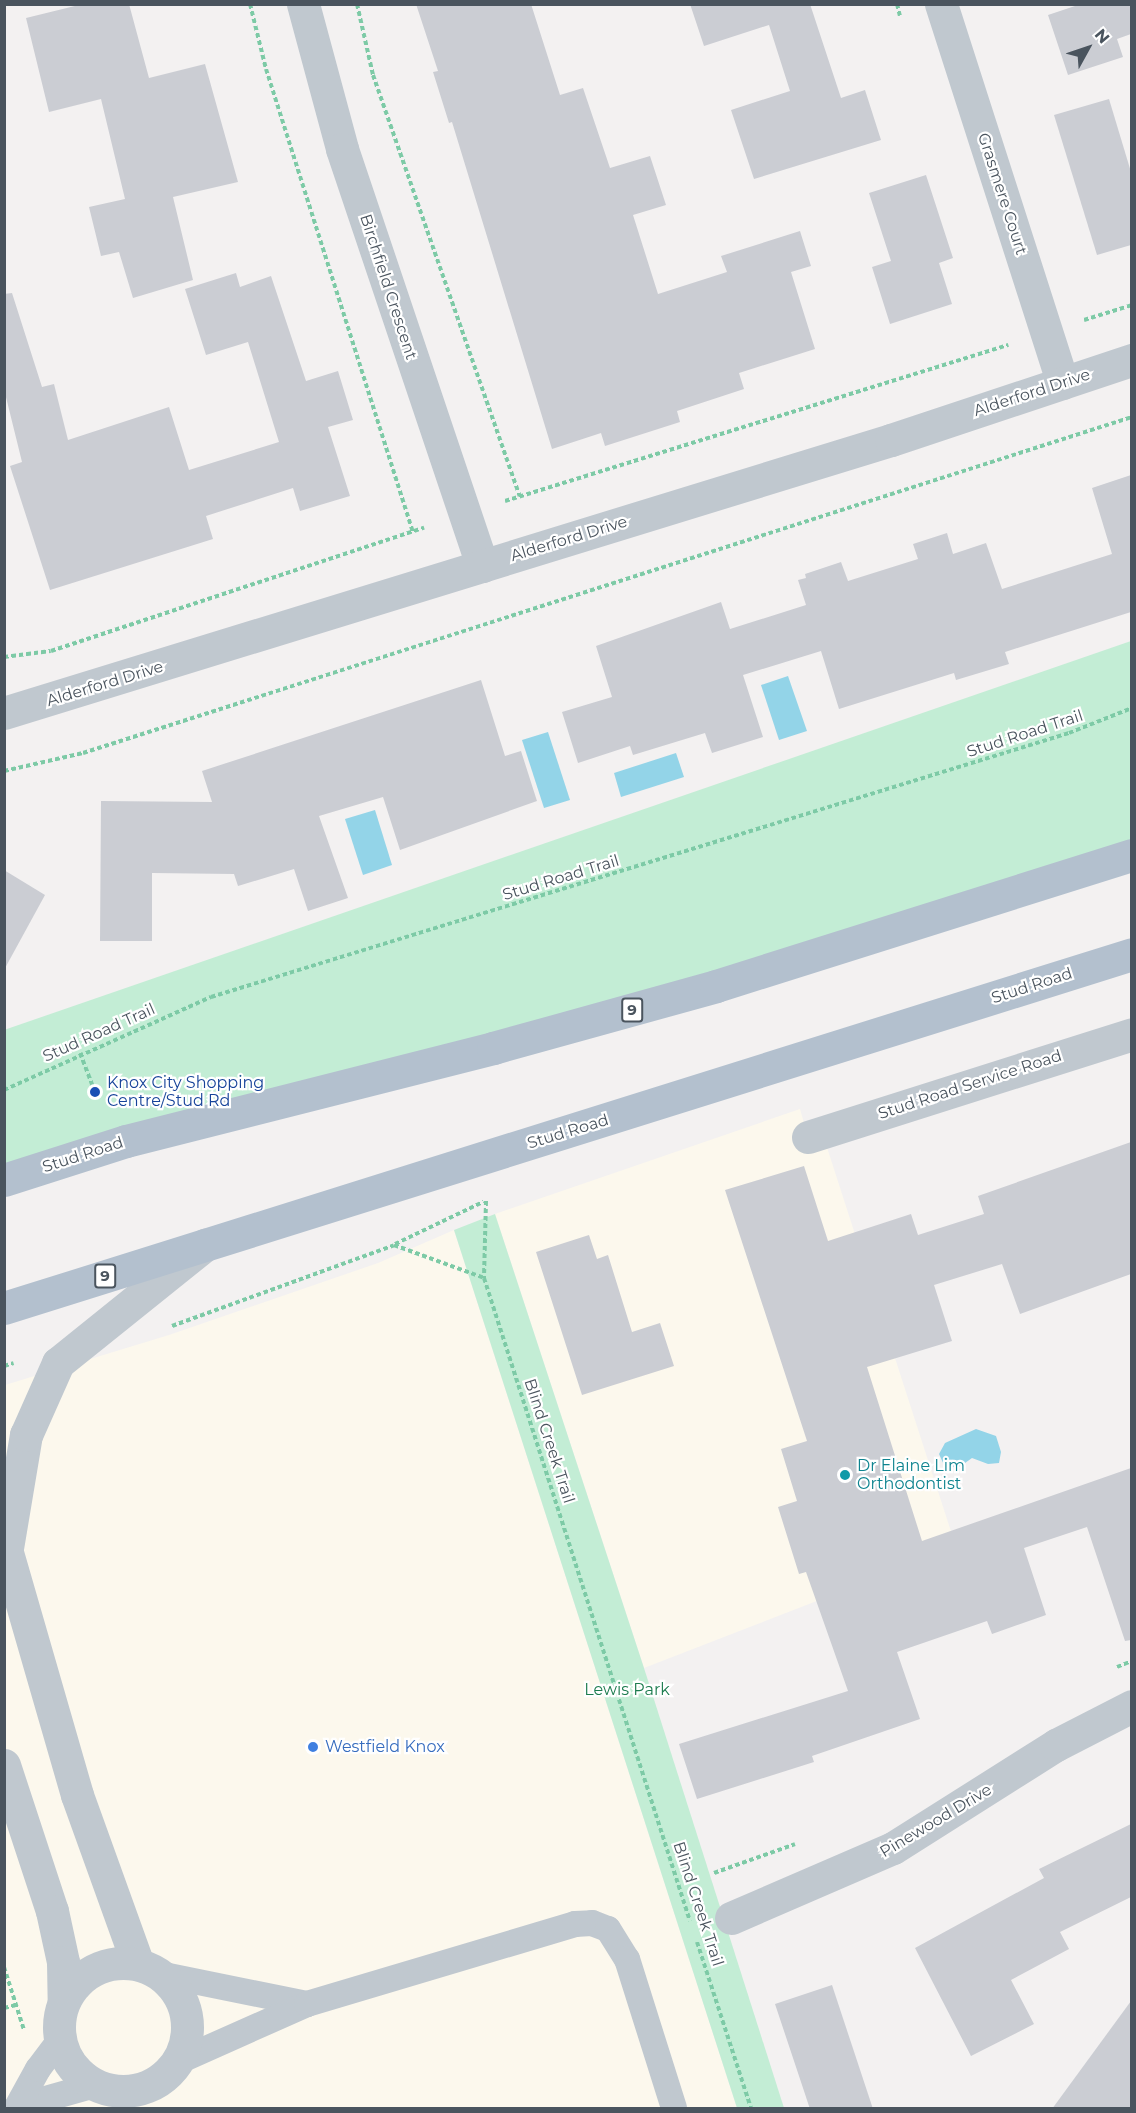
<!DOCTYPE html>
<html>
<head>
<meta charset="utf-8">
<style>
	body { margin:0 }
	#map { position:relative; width:1136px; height:2113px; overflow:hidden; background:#f3f1f1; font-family:Montserrat,sans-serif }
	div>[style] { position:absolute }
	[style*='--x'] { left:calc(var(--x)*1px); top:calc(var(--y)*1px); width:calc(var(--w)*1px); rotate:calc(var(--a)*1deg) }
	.commercial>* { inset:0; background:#fcf8ed }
	.green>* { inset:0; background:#c3edd5 }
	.water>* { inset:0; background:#93d4e8 }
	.building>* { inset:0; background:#cbcdd3 }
	.path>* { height:4px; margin-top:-2px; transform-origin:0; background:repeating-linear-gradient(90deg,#7dcaa6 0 4.5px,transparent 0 7.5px) }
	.lane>* { height:26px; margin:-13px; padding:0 13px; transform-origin:13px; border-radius:13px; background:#c0c8cf }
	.street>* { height:33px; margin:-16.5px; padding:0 16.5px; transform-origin:16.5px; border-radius:16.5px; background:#c0c8cf }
	.street>.ring { margin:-16.5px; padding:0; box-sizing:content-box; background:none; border:33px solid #c0c8cf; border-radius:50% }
	.primary>* { height:33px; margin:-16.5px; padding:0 16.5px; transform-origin:16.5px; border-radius:16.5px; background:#b3c0ce }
	.dots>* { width:16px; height:16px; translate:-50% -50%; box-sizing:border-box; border:3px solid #fff; border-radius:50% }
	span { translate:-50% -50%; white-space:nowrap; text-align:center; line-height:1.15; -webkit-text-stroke:4.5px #fff; paint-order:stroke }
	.shield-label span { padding:2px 4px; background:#fff; border:2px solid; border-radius:4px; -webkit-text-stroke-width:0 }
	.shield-label { font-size:15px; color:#4a545e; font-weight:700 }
	.street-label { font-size:16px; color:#4a545e }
	.transit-label { font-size:16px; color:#164399 }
	.left { translate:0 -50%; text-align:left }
	.culture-label { font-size:16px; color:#0d838f }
	.park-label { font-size:16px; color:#1d7c4f }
	.shop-label { font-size:16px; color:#366cbe }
	.frame { position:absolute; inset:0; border:6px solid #4a545e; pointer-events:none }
	.north { position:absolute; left:1058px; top:18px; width:60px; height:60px; -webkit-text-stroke:4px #fff; paint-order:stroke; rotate:50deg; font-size:16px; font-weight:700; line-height:24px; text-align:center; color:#4a545e }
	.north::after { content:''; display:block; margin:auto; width:21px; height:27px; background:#4a545e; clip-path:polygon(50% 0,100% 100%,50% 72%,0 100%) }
</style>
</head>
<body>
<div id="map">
	<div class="commercial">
		<i style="clip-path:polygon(800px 1109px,808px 1137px,822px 1132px,956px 1547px,644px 1668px,495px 1214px)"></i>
		<i style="clip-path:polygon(454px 1230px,737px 2108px,5px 2108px,5px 1385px,169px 1335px,378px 1263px)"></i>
	</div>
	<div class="green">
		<i style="clip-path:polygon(1131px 641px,1131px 855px,5px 1180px,4px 1030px)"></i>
		<i style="clip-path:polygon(495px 1214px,644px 1668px,784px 2108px,737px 2108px,454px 1230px)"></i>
	</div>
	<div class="water">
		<i style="clip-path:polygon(788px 676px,807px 731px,779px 740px,761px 685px)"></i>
		<i style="clip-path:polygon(548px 732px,570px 800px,544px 808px,522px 740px)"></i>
		<i style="clip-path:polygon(676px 753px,684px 777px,621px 797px,614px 773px)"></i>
		<i style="clip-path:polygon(375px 810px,392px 865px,363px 875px,345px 819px)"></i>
		<i style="clip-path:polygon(976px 1429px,996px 1436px,1001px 1452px,999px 1463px,988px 1464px,972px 1458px,958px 1468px,944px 1465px,939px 1454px,945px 1443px)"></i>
	</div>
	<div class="building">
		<i style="clip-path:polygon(83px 4px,129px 4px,149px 78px,205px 64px,238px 182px,173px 197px,193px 280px,133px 298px,119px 252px,101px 256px,89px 207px,125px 199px,101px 99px,49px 112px,26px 18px)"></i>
		<i style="clip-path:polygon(416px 4px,531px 4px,560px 95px,583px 88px,610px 168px,650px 156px,666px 205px,633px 215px,658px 294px,727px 272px,721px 256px,800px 231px,811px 266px,791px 272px,815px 349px,739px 373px,744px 389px,677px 411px,680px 422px,605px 446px,601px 433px,552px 449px,452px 122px,449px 123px,433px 72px,438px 71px)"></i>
		<i style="clip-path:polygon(690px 4px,810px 4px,841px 98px,865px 90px,881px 140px,754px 179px,731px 110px,790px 91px,769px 25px,704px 46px)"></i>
		<i style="clip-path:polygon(1081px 4px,1131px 4px,1131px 34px,1117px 39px,1123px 57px,1068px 75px,1048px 15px)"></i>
		<i style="clip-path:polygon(1109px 99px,1131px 172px,1131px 245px,1097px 255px,1054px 115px)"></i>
		<i style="clip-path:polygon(926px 175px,953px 258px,939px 263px,952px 304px,890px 324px,872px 267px,891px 261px,869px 193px)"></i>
		<i style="clip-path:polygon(236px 273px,240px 287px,271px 276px,306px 381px,338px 371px,353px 420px,328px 427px,350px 496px,300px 511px,293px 488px,206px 516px,213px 539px,50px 590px,10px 466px,22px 462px,4px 389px,4px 294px,12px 293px,42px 387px,54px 384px,68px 440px,169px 407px,189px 470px,279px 442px,248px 342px,206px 355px,185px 289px)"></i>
		<i style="clip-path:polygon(1131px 475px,1131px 612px,1005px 652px,1009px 664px,956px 680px,954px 673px,839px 709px,821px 651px,743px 675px,763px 737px,712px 753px,705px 733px,633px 755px,630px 746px,578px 763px,562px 712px,612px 697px,596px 646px,721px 602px,730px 629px,806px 605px,798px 580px,806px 578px,805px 574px,841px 562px,848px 581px,918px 559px,913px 544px,947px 533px,953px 554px,986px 543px,1002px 589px,1112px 554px,1092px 488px)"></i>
		<i style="clip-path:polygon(481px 680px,505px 756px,521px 751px,537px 801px,400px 850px,383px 797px,319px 816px,348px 898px,308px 911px,294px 869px,238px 886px,234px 874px,152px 873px,152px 941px,100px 941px,101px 801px,212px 802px,202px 771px)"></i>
		<i style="clip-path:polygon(4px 870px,45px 895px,4px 970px)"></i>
		<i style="clip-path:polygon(1131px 1142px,1131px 1274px,1020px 1314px,1002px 1264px,934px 1285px,952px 1341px,867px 1367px,922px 1541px,1131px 1468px,1131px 1640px,1125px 1641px,1087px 1527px,1024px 1548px,1046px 1615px,992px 1634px,987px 1621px,897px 1652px,920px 1719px,812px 1756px,814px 1762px,697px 1799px,679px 1744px,848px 1691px,806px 1572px,799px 1574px,778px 1507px,797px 1501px,781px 1449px,807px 1441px,725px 1190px,804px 1166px,828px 1241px,911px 1214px,918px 1235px,984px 1214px,978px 1196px)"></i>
		<i style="clip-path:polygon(589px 1235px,597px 1259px,608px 1255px,632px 1332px,660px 1323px,674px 1366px,582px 1395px,536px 1252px)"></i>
		<i style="clip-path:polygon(1131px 1824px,1131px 1897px,1060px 1932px,1069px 1949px,1011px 1980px,1034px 2024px,971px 2056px,915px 1948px,1044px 1878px,1039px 1869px)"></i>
		<i style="clip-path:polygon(832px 1985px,873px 2109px,810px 2109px,775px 2004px)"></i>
		<i style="clip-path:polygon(1131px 2001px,1131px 2109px,1052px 2109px)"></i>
	</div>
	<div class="path">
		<i style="--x:250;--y:4;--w:67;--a:76.2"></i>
		<i style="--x:266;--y:69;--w:486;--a:72.4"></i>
		<i style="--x:357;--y:4;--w:73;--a:77.3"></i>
		<i style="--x:373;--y:75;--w:446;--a:70.8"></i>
		<i style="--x:897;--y:4;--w:12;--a:76"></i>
		<i style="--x:1084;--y:320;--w:50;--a:-17.4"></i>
		<i style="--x:505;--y:501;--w:527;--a:-17.23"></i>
		<i style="--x:4;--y:657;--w:47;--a:-7.3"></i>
		<i style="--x:51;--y:651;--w:393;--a:-18.3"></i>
		<i style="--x:4;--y:771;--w:81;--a:-12.8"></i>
		<i style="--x:83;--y:753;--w:1101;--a:-17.76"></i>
		<i style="--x:80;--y:1053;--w:42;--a:69"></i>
		<i style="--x:4;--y:1090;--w:227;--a:-24.2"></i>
		<i style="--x:211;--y:997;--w:898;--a:-17.1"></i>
		<i style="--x:1069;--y:733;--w:68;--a:-21.6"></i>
		<i style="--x:486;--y:1201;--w:77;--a:91.5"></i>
		<i style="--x:484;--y:1278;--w:675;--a:72.24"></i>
		<i style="--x:395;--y:1244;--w:98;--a:-25.5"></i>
		<i style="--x:172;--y:1326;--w:236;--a:-20"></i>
		<i style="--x:394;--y:1245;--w:96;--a:20.1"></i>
		<i style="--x:4;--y:1366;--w:10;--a:-17"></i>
		<i style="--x:1117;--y:1667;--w:16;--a:-22"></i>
		<i style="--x:714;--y:1873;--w:86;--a:-19.7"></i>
		<i style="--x:697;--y:1942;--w:175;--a:72"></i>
		<i style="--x:4;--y:1967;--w:66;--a:72.4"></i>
		<i style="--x:4;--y:2008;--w:12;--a:-14"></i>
		<i style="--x:4;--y:2026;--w:8;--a:90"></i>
	</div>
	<div class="lane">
		<i style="--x:159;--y:1974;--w:151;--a:11.5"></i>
		<i style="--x:179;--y:2061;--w:140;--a:-24"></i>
		<i style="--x:307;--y:2004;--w:280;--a:-16.6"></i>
		<i style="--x:575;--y:1924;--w:17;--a:-3"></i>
		<i style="--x:592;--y:1923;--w:17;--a:21"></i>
		<i style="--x:608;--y:1929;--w:36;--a:58"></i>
		<i style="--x:627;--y:1959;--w:156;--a:72.5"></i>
		<i style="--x:17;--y:2107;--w:81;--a:-15.8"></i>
		<i style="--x:17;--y:2107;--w:43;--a:-61.1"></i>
		<i style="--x:38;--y:2069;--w:36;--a:-53"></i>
	</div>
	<div class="street">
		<i style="--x:303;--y:4;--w:150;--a:74.9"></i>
		<i style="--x:342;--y:149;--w:440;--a:71.4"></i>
		<i style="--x:941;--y:4;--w:398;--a:72.2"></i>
		<i style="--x:4;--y:713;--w:928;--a:-17.11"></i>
		<i style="--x:891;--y:440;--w:254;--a:-18.4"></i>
		<i style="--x:808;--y:1137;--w:340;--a:-17.6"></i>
		<i style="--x:4;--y:1542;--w:263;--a:73.9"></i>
		<i style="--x:77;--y:1795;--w:180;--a:70.2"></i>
		<i style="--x:7;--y:1548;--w:115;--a:-80.5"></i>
		<i style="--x:26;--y:1435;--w:79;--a:-66"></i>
		<i style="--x:58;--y:1363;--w:189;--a:-38.8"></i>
		<i style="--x:4;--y:1765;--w:154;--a:71.8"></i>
		<i style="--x:52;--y:1911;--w:52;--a:77.8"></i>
		<i style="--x:63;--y:1962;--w:39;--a:89"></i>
		<i style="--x:731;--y:1918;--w:176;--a:-23.4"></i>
		<i style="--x:893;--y:1848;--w:193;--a:-32.3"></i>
		<i style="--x:1056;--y:1745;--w:85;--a:-27.2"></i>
		<i class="ring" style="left:59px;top:1963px;width:95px;height:95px"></i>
	</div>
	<div class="primary">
		<i style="--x:4;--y:1180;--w:128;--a:-17.7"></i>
		<i style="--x:126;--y:1141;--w:379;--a:-14.2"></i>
		<i style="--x:493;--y:1048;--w:231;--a:-15.5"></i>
		<i style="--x:716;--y:986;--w:436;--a:-17.5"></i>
		<i style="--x:4;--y:1308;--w:1182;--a:-17.42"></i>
	</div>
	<div class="dots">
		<i style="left:95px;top:1092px;background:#1a4fb4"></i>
		<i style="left:845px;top:1475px;background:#0f9aa8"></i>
		<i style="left:313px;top:1747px;background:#3f7fe0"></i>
	</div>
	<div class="shield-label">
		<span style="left:632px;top:1010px">9</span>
		<span style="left:105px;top:1276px">9</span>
	</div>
	<div class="street-label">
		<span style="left:1002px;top:194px;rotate:72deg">Grasmere Court</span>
		<span style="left:388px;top:287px;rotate:72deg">Birchfield Crescent</span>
		<span style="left:1032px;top:393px;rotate:-18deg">Alderford Drive</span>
		<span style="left:569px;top:539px;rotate:-17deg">Alderford Drive</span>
		<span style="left:105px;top:684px;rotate:-17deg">Alderford Drive</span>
		<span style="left:1025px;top:734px;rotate:-18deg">Stud Road Trail</span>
		<span style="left:561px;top:878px;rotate:-17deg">Stud Road Trail</span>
		<span style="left:1032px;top:986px;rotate:-18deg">Stud Road</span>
		<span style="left:99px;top:1033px;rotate:-24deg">Stud Road Trail</span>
		<span style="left:970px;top:1085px;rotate:-18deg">Stud Road Service Road</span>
		<span style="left:568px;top:1132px;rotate:-17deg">Stud Road</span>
		<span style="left:83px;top:1155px;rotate:-18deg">Stud Road</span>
		<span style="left:549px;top:1441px;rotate:72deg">Blind Creek Trail</span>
		<span style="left:936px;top:1821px;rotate:-31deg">Pinewood Drive</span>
		<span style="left:698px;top:1904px;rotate:72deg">Blind Creek Trail</span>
	</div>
	<div class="transit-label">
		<span class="left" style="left:107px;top:1092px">Knox City Shopping<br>Centre/Stud Rd</span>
	</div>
	<div class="culture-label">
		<span class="left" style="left:857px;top:1475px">Dr Elaine Lim<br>Orthodontist</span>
	</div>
	<div class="park-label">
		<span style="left:627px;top:1690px">Lewis Park</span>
	</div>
	<div class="shop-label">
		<span class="left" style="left:325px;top:1747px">Westfield Knox</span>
	</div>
	<div class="frame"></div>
	<div class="north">N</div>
</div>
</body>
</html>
